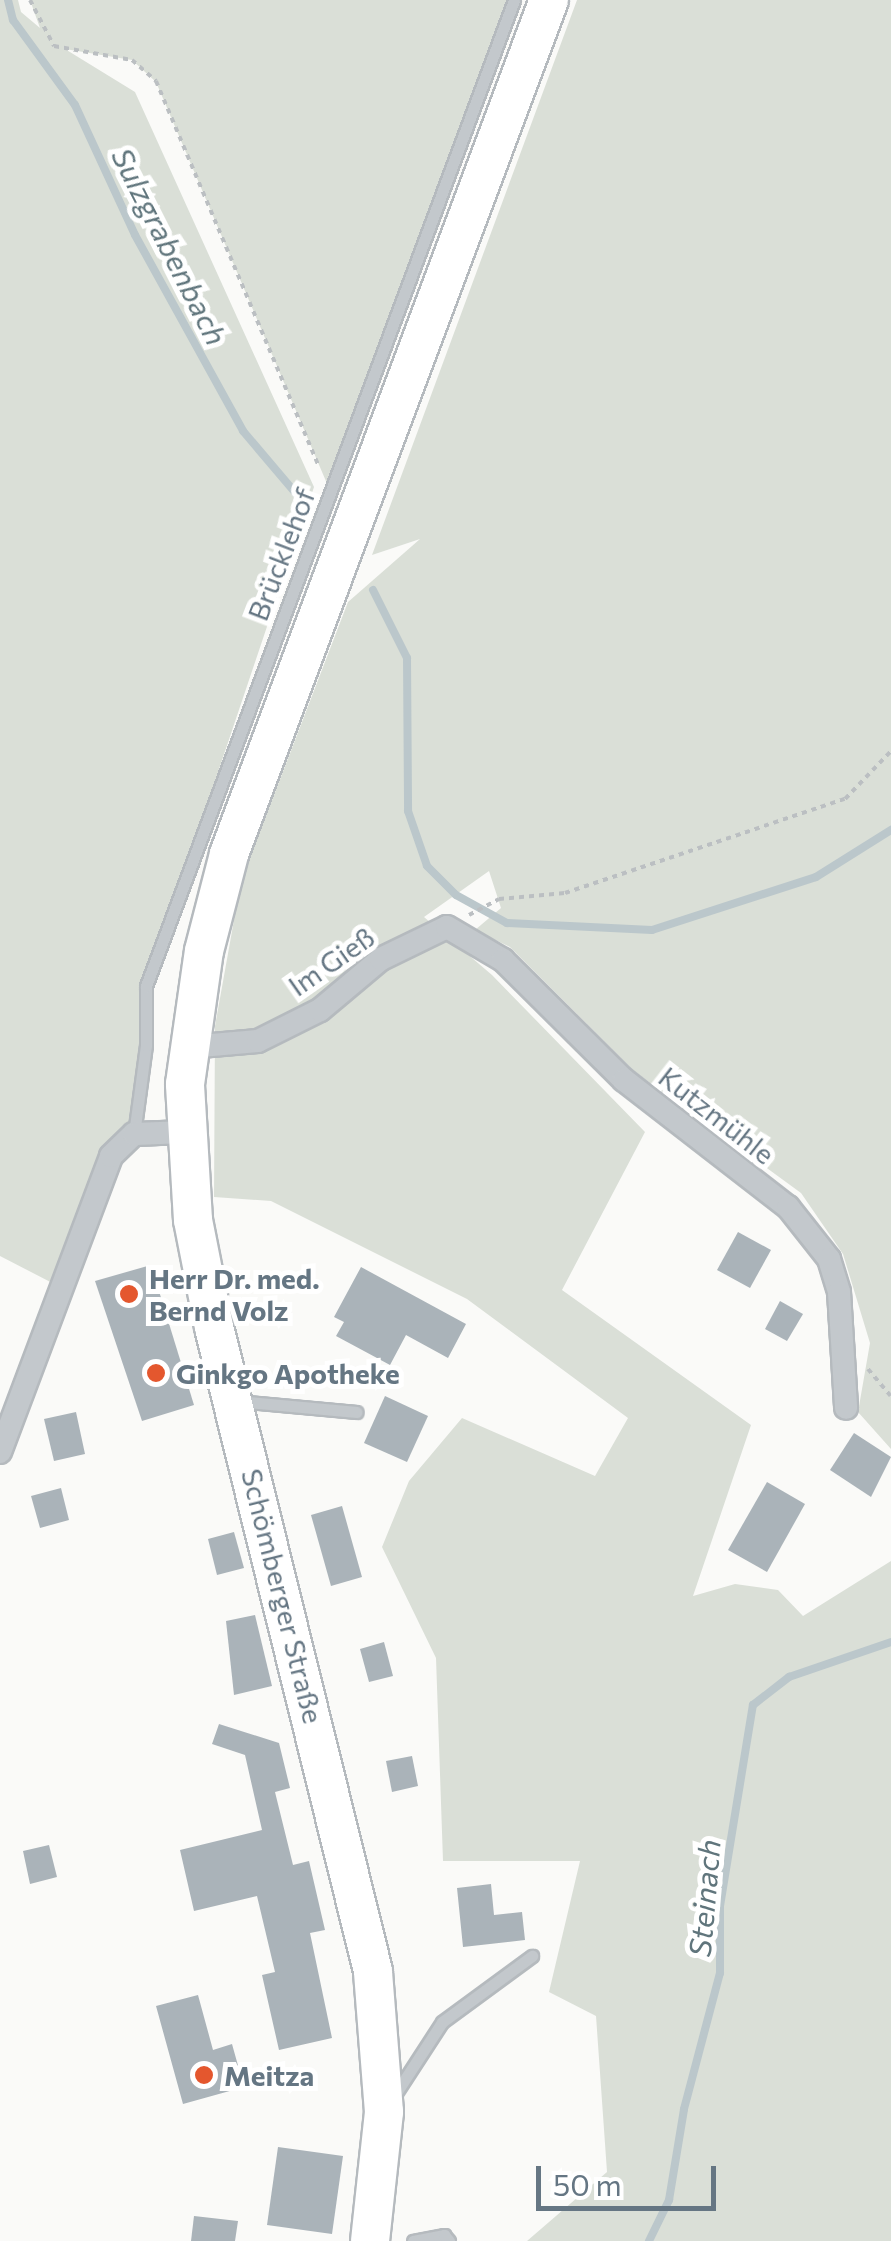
<!DOCTYPE html>
<html>
<head>
<meta charset="utf-8">
<style>
	body { margin:0 }
	#map { position:relative; width:891px; height:2241px; overflow:hidden; background:#fafaf8; font-family:Commissioner,sans-serif }
	div>[style] { position:absolute }
	[style*='--x'] { left:calc(var(--x)*1px); top:calc(var(--y)*1px); width:calc(var(--w)*1px); rotate:calc(var(--a)*1deg) }
	.green>* { inset:0; background:#dadfd7 }
	.stream>* { height:8px; margin:-4px; padding:0 4px; transform-origin:4px; border-radius:4px; background:#bbc7cb }
	.building>* { inset:0; background:#aab3b9 }
	.path>* { height:4px; margin-top:-2px; transform-origin:0; background:repeating-linear-gradient(90deg,#bbbfc2 0 5px,transparent 0 10px) }
	.roads { filter:drop-shadow(2px 0 #b5babe) drop-shadow(-2px 0 #b5babe) drop-shadow(0 2px #b5babe) drop-shadow(0 -2px #b5babe) }
	.lane>* { height:11px; margin:-5.5px; padding:0 5.5px; transform-origin:5.5px; border-radius:5.5px; background:#c3c8cc }
	.street>* { height:22px; margin:-11px; padding:0 11px; transform-origin:11px; border-radius:11px; background:#c3c8cc }
	.primary>* { height:38px; margin:-19px; padding:0 19px; transform-origin:19px; border-radius:19px; background:#fff }
	.dots>* { width:28px; height:28px; translate:-50% -50%; box-sizing:border-box; border:5px solid #fff; border-radius:50% }
	span { translate:-50% -50%; white-space:nowrap; text-align:center; line-height:1.15; -webkit-text-stroke:10px #fff; paint-order:stroke }
	.street-label { font-size:28px; color:#657683 }
	.poi-label { font-size:28px; color:#657683; font-weight:700 }
	.left { translate:0 -50%; text-align:left }
	.water-label { font-size:30px; color:#60757c; font-style:italic }
	.scale { position:absolute; left:536px; top:2166px; width:180px; height:45px; box-sizing:border-box; border:5px solid #657683; border-top:0; padding-left:12px; font-size:30px; line-height:35px; white-space:nowrap; color:#657683; -webkit-text-stroke:8px #fff; paint-order:stroke }
</style>
</head>
<body>
<div id="map">
	<div class="green">
		<i style="clip-path:polygon(0 0,18px 0,21px 12px,40px 28px,30px 0,517px 0,331px 493px,156px 82px,132px 60px,65px 49px,135px 92px,314px 487px,146px 986px,134px 1134px,111px 1156px,62px 1288px,0 1256px)"></i>
		<i style="clip-path:polygon(577px 0,891px 0,891px 1449px,858px 1412px,870px 1343px,843px 1254px,801px 1193px,634px 1071px,510px 947px,475px 930px,501px 908px,489px 871px,424px 917px,492px 975px,645px 1132px,562px 1290px,751px 1425px,693px 1596px,735px 1584px,778px 1590px,803px 1616px,891px 1561px,891px 2241px,527px 2241px,607px 2172px,596px 2016px,549px 1992px,580px 1861px,443px 1861px,436px 1658px,382px 1547px,409px 1481px,462px 1418px,595px 1476px,628px 1418px,467px 1299px,271px 1201px,214px 1197px,215px 1026px,241px 881px,348px 602px,420px 539px,372px 555px)"></i>
	</div>
	<div class="stream">
		<i style="--x:8;--y:0;--w:21;--a:76"></i>
		<i style="--x:13;--y:20;--w:105;--a:53.9"></i>
		<i style="--x:75;--y:105;--w:143;--a:65.2"></i>
		<i style="--x:135;--y:235;--w:224;--a:61.1"></i>
		<i style="--x:243;--y:431;--w:96;--a:49.7"></i>
		<i style="--x:373;--y:590;--w:76;--a:63.4"></i>
		<i style="--x:407;--y:658;--w:153;--a:89.6"></i>
		<i style="--x:408;--y:811;--w:58;--a:70.9"></i>
		<i style="--x:427;--y:866;--w:41;--a:45"></i>
		<i style="--x:456;--y:895;--w:58;--a:28.8"></i>
		<i style="--x:507;--y:923;--w:145;--a:2.8"></i>
		<i style="--x:652;--y:930;--w:172;--a:-17.9"></i>
		<i style="--x:816;--y:877;--w:89;--a:-32.1"></i>
		<i style="--x:649;--y:2241;--w:46;--a:-64"></i>
		<i style="--x:669;--y:2200;--w:92;--a:-80.6"></i>
		<i style="--x:684;--y:2109;--w:141;--a:-75.2"></i>
		<i style="--x:720;--y:1973;--w:67;--a:-90"></i>
		<i style="--x:720;--y:1906;--w:204;--a:-80.7"></i>
		<i style="--x:753;--y:1705;--w:46;--a:-37.9"></i>
		<i style="--x:789;--y:1677;--w:108;--a:-18.9"></i>
	</div>
	<div class="building">
		<i style="clip-path:polygon(738px 1232px,771px 1250px,750px 1288px,717px 1270px)"></i>
		<i style="clip-path:polygon(151px 1265px,194px 1405px,142px 1421px,95px 1281px)"></i>
		<i style="clip-path:polygon(361px 1267px,466px 1324px,448px 1358px,406px 1335px,390px 1365px,336px 1336px,344px 1322px,334px 1317px)"></i>
		<i style="clip-path:polygon(780px 1301px,803px 1314px,787px 1341px,765px 1329px)"></i>
		<i style="clip-path:polygon(385px 1396px,428px 1416px,407px 1462px,364px 1443px)"></i>
		<i style="clip-path:polygon(76px 1412px,85px 1454px,54px 1461px,44px 1419px)"></i>
		<i style="clip-path:polygon(854px 1433px,891px 1457px,871px 1497px,830px 1470px)"></i>
		<i style="clip-path:polygon(767px 1482px,805px 1504px,767px 1572px,728px 1550px)"></i>
		<i style="clip-path:polygon(61px 1488px,69px 1520px,40px 1528px,31px 1496px)"></i>
		<i style="clip-path:polygon(342px 1506px,362px 1577px,331px 1586px,311px 1515px)"></i>
		<i style="clip-path:polygon(234px 1532px,244px 1568px,217px 1575px,208px 1539px)"></i>
		<i style="clip-path:polygon(255px 1615px,272px 1686px,234px 1695px,226px 1621px)"></i>
		<i style="clip-path:polygon(384px 1642px,393px 1676px,369px 1682px,360px 1649px)"></i>
		<i style="clip-path:polygon(219px 1724px,279px 1743px,290px 1788px,275px 1792px,293px 1865px,309px 1861px,325px 1930px,310px 1933px,332px 2038px,279px 2050px,262px 1975px,275px 1972px,257px 1896px,194px 1911px,180px 1850px,262px 1830px,245px 1755px,212px 1744px)"></i>
		<i style="clip-path:polygon(412px 1756px,418px 1786px,392px 1792px,386px 1761px)"></i>
		<i style="clip-path:polygon(49px 1845px,57px 1877px,30px 1884px,23px 1851px)"></i>
		<i style="clip-path:polygon(491px 1884px,494px 1915px,522px 1912px,525px 1940px,463px 1947px,457px 1888px)"></i>
		<i style="clip-path:polygon(198px 1995px,213px 2050px,232px 2044px,244px 2087px,183px 2104px,156px 2006px)"></i>
		<i style="clip-path:polygon(278px 2147px,343px 2156px,332px 2234px,267px 2225px)"></i>
		<i style="clip-path:polygon(194px 2216px,238px 2221px,235px 2241px,191px 2241px)"></i>
	</div>
	<div class="path">
		<i style="--x:30;--y:0;--w:52;--a:62.4"></i>
		<i style="--x:54;--y:46;--w:79;--a:10.2"></i>
		<i style="--x:132;--y:60;--w:32;--a:41"></i>
		<i style="--x:156;--y:81;--w:418;--a:67.1"></i>
		<i style="--x:469;--y:915;--w:34;--a:-28"></i>
		<i style="--x:499;--y:899;--w:66;--a:-5.2"></i>
		<i style="--x:565;--y:893;--w:295;--a:-18.6"></i>
		<i style="--x:845;--y:799;--w:66;--a:-46.2"></i>
		<i style="--x:868;--y:1369;--w:35;--a:50"></i>
	</div>
	<div class="roads">
		<div class="lane">
			<i style="--x:134;--y:1134;--w:90;--a:-82.3"></i>
			<i style="--x:146;--y:1045;--w:59;--a:-90"></i>
			<i style="--x:146;--y:986;--w:1052;--a:-69.53"></i>
			<i style="--x:237;--y:1401;--w:120;--a:5.3"></i>
			<i style="--x:394;--y:2096;--w:88;--a:-57"></i>
			<i style="--x:442;--y:2022;--w:112;--a:-36.3"></i>
			<i style="--x:413;--y:2241;--w:32;--a:-11"></i>
			<i style="--x:444;--y:2235;--w:8;--a:50"></i>
		</div>
		<div class="street">
			<i style="--x:189;--y:1047;--w:69;--a:-5"></i>
			<i style="--x:258;--y:1041;--w:69;--a:-26.6"></i>
			<i style="--x:320;--y:1010;--w:80;--a:-39.9"></i>
			<i style="--x:381;--y:959;--w:73;--a:-25.9"></i>
			<i style="--x:447;--y:927;--w:65;--a:30.5"></i>
			<i style="--x:503;--y:960;--w:170;--a:44.8"></i>
			<i style="--x:624;--y:1080;--w:207;--a:37.8"></i>
			<i style="--x:788;--y:1207;--w:66;--a:51.7"></i>
			<i style="--x:829;--y:1259;--w:34;--a:73"></i>
			<i style="--x:839;--y:1292;--w:116;--a:86.5"></i>
			<i style="--x:0;--y:1452;--w:316;--a:-69.4"></i>
			<i style="--x:111;--y:1156;--w:32;--a:-44"></i>
			<i style="--x:134;--y:1134;--w:52;--a:-2.2"></i>
		</div>
		<div class="primary">
			<i style="--x:370;--y:2241;--w:130;--a:-83.8"></i>
			<i style="--x:384;--y:2112;--w:141;--a:-94.5"></i>
			<i style="--x:373;--y:1971;--w:663;--a:-103.87"></i>
			<i style="--x:214;--y:1327;--w:109;--a:-101.1"></i>
			<i style="--x:193;--y:1220;--w:136;--a:-93.4"></i>
			<i style="--x:185;--y:1084;--w:134;--a:-81.9"></i>
			<i style="--x:204;--y:951;--w:100;--a:-75.5"></i>
			<i style="--x:229;--y:854;--w:912;--a:-69.46"></i>
		</div>
	</div>
	<div class="dots">
		<i style="left:129px;top:1294px;background:#e4572e"></i>
		<i style="left:156px;top:1373px;background:#e4572e"></i>
		<i style="left:204px;top:2075px;background:#e4572e"></i>
	</div>
	<div class="street-label">
		<span style="left:281px;top:554px;rotate:-69deg">Brücklehof</span>
		<span style="left:331px;top:961px;rotate:-35deg">Im Gieß</span>
		<span style="left:717px;top:1115px;rotate:38deg">Kutzmühle</span>
		<span style="left:283px;top:1596px;rotate:76deg">Schömberger Straße</span>
	</div>
	<div class="poi-label">
		<span class="left" style="left:149px;top:1294px">Herr Dr. med.<br>Bernd Volz</span>
		<span class="left" style="left:176px;top:1373px">Ginkgo Apotheke</span>
		<span class="left" style="left:224px;top:2075px">Meitza</span>
	</div>
	<div class="water-label">
		<span style="left:170px;top:246px;rotate:63deg">Sulzgrabenbach</span>
		<span style="left:704px;top:1898px;rotate:-85deg">Steinach</span>
	</div>
	<div class="scale">50 m</div>
</div>
</body>
</html>
